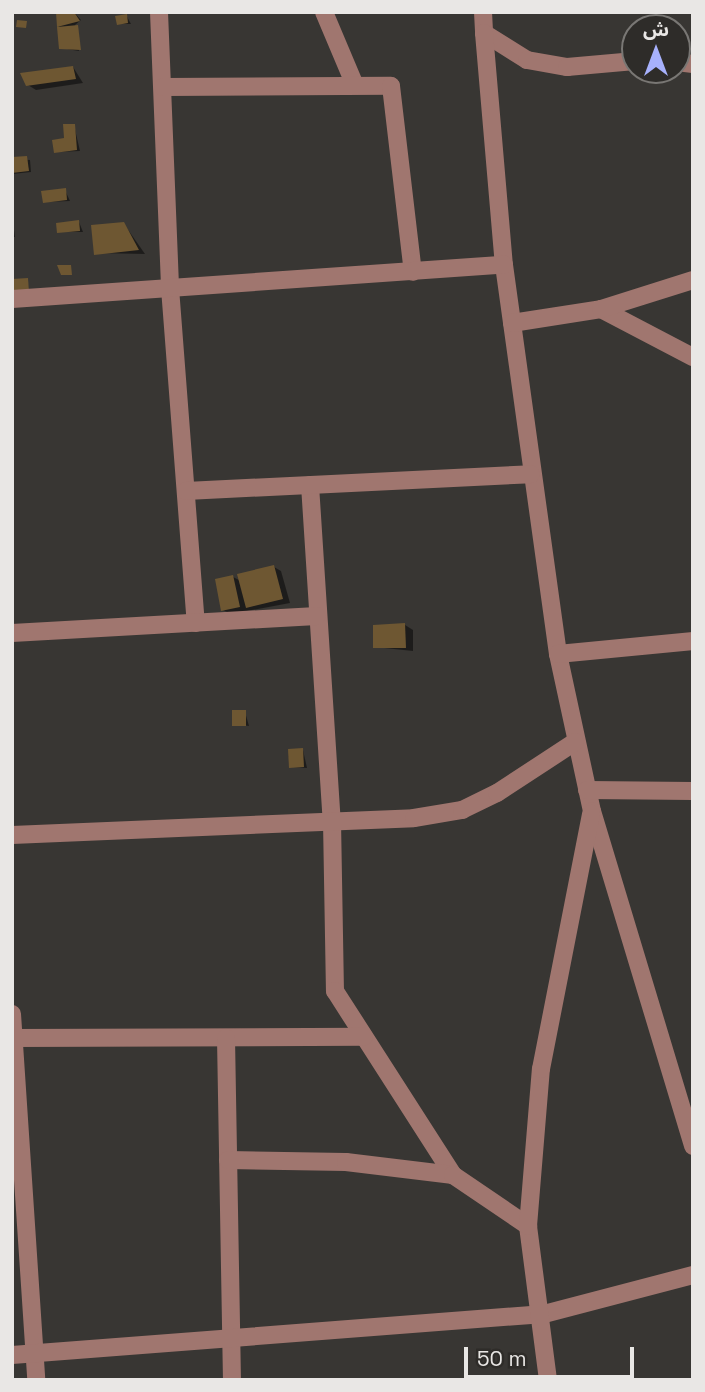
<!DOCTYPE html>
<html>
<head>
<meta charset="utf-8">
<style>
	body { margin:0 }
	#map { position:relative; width:705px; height:1392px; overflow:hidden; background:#383633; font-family:"Space Grotesk","Noto Sans Arabic",sans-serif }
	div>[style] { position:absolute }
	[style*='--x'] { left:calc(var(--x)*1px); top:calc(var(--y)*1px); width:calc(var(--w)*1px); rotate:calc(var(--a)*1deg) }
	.shadow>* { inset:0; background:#0007 }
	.building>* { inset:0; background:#6e5732 }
	.minor>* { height:18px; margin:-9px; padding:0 9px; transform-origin:9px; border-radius:9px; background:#a0766f }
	span { translate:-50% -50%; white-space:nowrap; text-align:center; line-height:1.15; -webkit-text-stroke:7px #2e2c29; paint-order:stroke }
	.frame { position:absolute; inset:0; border:14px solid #e9e7e5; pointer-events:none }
	.north { position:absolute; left:621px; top:14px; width:70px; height:70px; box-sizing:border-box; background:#2e2c29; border:2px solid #797774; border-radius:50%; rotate:0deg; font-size:19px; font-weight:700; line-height:28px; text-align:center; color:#e9e7e5 }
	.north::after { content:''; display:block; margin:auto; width:24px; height:32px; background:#a7b1fc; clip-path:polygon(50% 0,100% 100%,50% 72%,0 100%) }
	.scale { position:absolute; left:464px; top:1347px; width:170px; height:32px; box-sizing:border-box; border:4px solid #e9e7e5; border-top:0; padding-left:9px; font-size:21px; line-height:24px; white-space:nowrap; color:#e9e7e5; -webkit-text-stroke:5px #2e2c29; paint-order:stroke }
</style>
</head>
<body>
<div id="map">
	<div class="shadow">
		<i style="clip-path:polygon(58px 12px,74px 12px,81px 20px,75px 25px,79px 51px,61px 48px)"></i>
		<i style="clip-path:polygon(126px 15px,131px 24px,118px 24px)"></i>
		<i style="clip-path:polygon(73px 67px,83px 83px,36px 90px,28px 85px)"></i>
		<i style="clip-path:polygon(74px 125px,80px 151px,56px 152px,66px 139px)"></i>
		<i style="clip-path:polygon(12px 159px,30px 160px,31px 172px,12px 174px)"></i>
		<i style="clip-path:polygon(65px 190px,70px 201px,44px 202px)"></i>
		<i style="clip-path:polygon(12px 216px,15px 237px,12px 237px)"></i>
		<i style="clip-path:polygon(79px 222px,83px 232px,59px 232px)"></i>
		<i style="clip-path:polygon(124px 224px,145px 254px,95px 253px)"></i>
		<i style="clip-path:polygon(274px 567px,281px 571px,290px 603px,231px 614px,223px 610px,233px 577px,241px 581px)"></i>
		<i style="clip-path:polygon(405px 625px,413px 630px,413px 651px,375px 647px)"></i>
		<i style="clip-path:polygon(245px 712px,249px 726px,234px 724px)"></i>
		<i style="clip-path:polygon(303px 750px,307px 768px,291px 767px)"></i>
	</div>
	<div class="building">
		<i style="clip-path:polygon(56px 12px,74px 12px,80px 21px,57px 27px)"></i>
		<i style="clip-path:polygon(127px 14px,128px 23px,117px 25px,115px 16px)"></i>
		<i style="clip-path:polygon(17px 20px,27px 21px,26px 28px,16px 27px)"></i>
		<i style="clip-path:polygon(78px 25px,81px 50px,59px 49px,57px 27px)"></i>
		<i style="clip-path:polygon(73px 66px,76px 79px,26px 86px,20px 73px)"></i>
		<i style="clip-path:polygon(63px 124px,75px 124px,77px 150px,54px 153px,52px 140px,64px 138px)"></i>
		<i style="clip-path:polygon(27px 156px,29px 171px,12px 173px,12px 157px)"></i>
		<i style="clip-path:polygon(66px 188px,67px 200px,43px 203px,41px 191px)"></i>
		<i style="clip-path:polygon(79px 220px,80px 231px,57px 233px,56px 223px)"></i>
		<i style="clip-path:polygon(124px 222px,139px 250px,94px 255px,91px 225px)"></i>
		<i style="clip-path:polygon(57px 265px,71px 265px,72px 275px,61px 275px)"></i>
		<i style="clip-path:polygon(28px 278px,29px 292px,12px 293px,12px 279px)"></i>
		<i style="clip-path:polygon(274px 565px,283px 599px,246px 608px,237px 574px)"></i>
		<i style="clip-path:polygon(233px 575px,240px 607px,221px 611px,215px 579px)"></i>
		<i style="clip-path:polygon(405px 623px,406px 648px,373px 648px,373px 625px)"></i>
		<i style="clip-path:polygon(232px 710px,246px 710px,246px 726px,232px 726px)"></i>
		<i style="clip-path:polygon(303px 748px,304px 767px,289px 768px,288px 749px)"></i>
	</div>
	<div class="minor">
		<i style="--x:159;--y:12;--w:276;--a:87.7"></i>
		<i style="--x:170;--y:288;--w:336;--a:85.6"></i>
		<i style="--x:324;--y:12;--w:77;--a:67.1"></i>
		<i style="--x:483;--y:12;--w:21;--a:87"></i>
		<i style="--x:484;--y:33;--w:51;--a:32.1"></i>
		<i style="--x:527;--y:60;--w:41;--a:9.9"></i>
		<i style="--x:567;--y:67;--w:68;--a:-5"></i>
		<i style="--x:484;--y:33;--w:233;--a:85.1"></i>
		<i style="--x:504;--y:265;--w:393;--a:82.1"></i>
		<i style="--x:558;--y:654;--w:161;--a:77.8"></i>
		<i style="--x:592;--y:811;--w:350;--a:73.2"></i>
		<i style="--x:677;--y:62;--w:16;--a:7"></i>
		<i style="--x:163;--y:87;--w:228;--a:-0.3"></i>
		<i style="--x:391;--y:86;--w:187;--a:83.3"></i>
		<i style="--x:12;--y:299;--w:493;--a:-4"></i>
		<i style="--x:601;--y:309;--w:104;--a:27.6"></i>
		<i style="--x:512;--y:323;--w:90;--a:-8.9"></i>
		<i style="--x:601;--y:309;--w:96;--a:-17.5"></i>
		<i style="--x:310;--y:485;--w:337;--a:86.3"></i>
		<i style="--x:332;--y:821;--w:170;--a:89"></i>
		<i style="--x:335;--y:991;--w:219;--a:57.3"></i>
		<i style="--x:186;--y:491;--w:345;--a:-2.8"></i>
		<i style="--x:12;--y:633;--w:305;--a:-3.2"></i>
		<i style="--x:558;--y:654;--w:136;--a:-5.5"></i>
		<i style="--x:587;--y:790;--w:106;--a:0.5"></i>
		<i style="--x:12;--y:835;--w:402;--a:-2.4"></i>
		<i style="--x:414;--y:818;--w:49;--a:-9.5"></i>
		<i style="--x:462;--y:810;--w:39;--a:-26"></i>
		<i style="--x:497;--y:793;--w:93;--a:-33.2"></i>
		<i style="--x:12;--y:1014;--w:367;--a:86.2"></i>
		<i style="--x:12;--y:1038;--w:352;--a:-0.2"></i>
		<i style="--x:226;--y:1038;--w:342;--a:89"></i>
		<i style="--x:228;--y:1160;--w:118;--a:1"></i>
		<i style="--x:346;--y:1162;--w:108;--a:6.9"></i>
		<i style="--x:453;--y:1175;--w:91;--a:34.2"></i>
		<i style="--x:12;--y:1355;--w:534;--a:-4.41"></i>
		<i style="--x:544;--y:1314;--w:154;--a:-14.7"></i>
		<i style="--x:548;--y:1380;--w:155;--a:-97.4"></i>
		<i style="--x:528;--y:1226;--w:158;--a:-85.3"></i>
		<i style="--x:541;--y:1069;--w:260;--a:-78.9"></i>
	</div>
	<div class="frame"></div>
	<div class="north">ش</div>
	<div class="scale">50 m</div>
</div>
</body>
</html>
